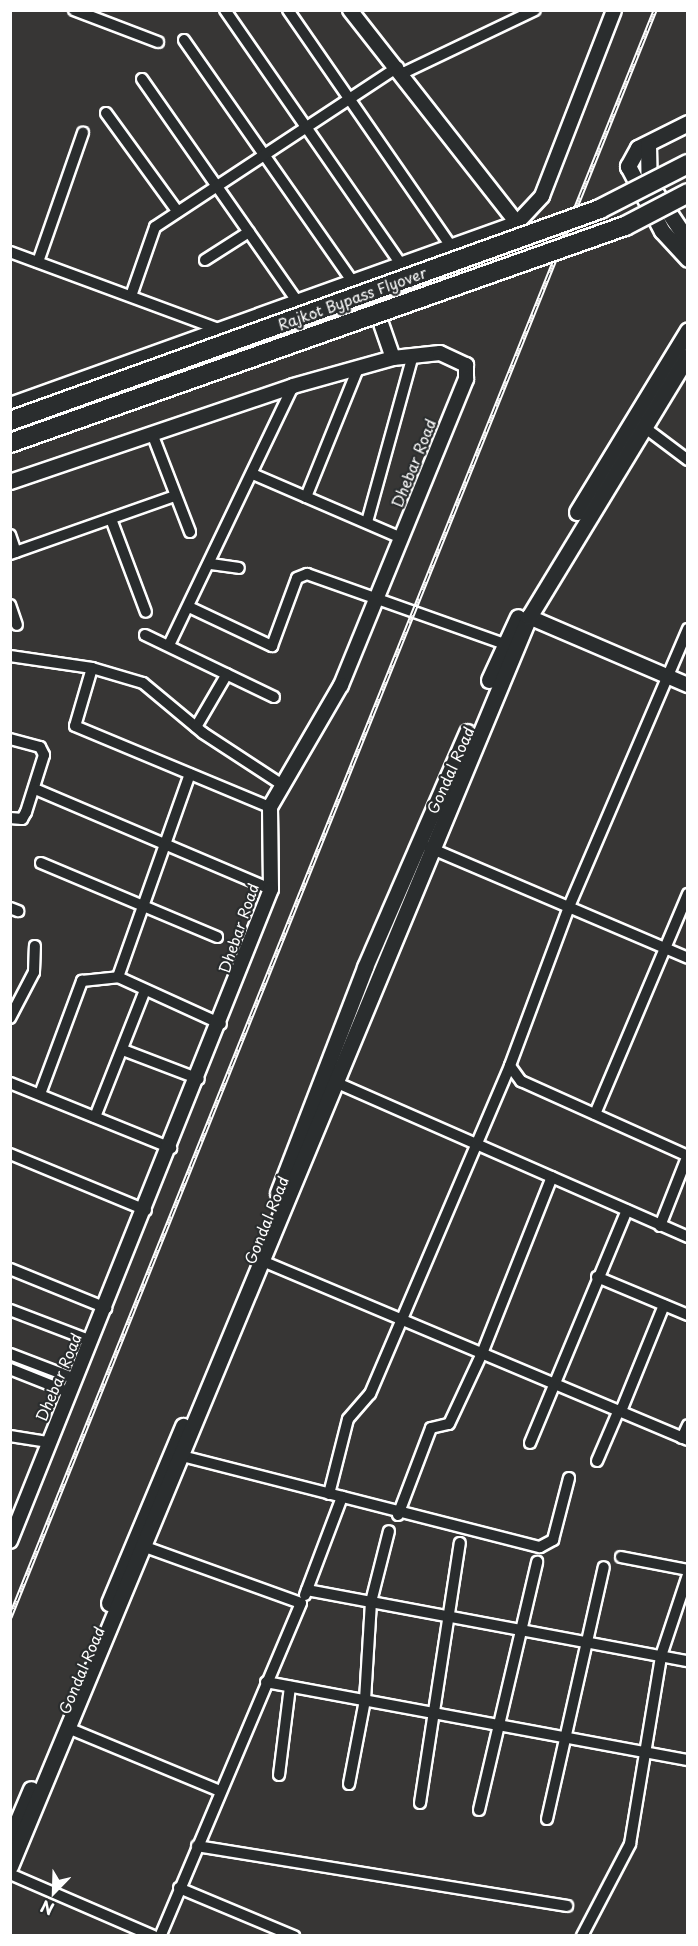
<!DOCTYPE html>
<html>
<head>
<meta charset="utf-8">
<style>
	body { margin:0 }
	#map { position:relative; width:698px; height:1946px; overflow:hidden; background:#373635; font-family:"Playpen Sans",sans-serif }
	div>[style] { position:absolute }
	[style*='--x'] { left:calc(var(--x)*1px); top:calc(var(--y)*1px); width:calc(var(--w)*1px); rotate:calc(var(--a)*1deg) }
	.roads { filter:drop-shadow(2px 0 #fff) drop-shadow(-2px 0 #fff) drop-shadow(0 2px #fff) drop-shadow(0 -2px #fff) }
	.minor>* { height:10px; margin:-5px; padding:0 5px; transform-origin:5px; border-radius:5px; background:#2a2d2e }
	.tertiary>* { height:14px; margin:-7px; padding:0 7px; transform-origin:7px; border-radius:7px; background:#2a2d2e }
	.secondary>* { height:15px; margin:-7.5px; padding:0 7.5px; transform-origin:7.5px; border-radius:7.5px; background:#2a2d2e }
	.rail>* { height:5px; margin-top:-2.5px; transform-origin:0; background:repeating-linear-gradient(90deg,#2a2d2e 0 9px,#fff 0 18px); box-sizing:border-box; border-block:2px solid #fff }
	.bridges { filter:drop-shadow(2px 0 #fff) drop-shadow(-2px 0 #fff) drop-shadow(0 2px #fff) drop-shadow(0 -2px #fff) }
	.trunk-bridge>* { height:18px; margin:-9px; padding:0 9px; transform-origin:9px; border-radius:9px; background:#2a2d2e }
	span { translate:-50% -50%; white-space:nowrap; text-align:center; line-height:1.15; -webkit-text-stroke:4.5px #2a2d2e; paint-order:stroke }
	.street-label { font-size:15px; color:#fff }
	.frame { position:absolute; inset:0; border:12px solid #fff; pointer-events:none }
	.north { position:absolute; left:24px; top:1862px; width:60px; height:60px; -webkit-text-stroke:4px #2a2d2e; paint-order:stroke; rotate:203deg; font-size:16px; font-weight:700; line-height:24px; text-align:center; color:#fff }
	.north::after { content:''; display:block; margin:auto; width:21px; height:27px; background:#fff; clip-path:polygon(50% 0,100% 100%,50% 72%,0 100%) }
</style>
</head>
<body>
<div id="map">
	<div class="roads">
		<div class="minor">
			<i style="--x:74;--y:10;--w:90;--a:20.9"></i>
			<i style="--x:225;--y:10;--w:313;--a:55.3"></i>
			<i style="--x:288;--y:10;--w:290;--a:55.4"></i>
			<i style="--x:184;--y:40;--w:295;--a:55.1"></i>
			<i style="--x:403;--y:73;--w:146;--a:-25.5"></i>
			<i style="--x:142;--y:79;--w:274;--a:55.1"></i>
			<i style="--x:106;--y:113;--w:122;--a:54"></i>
			<i style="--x:10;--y:252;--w:225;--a:20.3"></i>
			<i style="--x:205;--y:260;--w:52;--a:-32.5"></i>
			<i style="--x:38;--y:262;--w:137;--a:-70.8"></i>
			<i style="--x:131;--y:296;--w:73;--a:-70.8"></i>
			<i style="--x:155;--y:227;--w:291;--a:-33.4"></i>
			<i style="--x:640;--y:424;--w:60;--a:36.9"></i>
			<i style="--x:153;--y:436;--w:103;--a:68.9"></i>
			<i style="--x:255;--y:475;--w:159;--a:23.3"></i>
			<i style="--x:306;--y:497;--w:139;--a:-68"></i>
			<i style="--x:111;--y:519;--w:99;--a:69.4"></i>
			<i style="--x:367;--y:522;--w:173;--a:-74.6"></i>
			<i style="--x:10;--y:535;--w:18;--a:71"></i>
			<i style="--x:10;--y:554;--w:175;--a:-19.4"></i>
			<i style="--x:211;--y:564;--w:28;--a:8"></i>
			<i style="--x:10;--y:605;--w:21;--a:71"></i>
			<i style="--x:189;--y:607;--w:92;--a:25.2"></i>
			<i style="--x:272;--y:646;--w:72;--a:-69.8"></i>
			<i style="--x:297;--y:578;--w:11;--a:-22"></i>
			<i style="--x:307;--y:574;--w:210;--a:19.5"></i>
			<i style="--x:688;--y:629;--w:302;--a:113.2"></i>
			<i style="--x:569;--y:907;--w:170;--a:110.4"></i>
			<i style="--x:510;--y:1066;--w:19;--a:54"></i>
			<i style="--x:521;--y:1081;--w:183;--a:24.2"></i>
			<i style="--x:145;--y:635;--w:143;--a:25.7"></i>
			<i style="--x:169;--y:645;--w:287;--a:-64.4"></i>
			<i style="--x:10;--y:656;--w:83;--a:8.3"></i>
			<i style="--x:92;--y:668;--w:53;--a:16.4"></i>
			<i style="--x:143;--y:683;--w:78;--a:39.8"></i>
			<i style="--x:203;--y:733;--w:93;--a:33.2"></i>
			<i style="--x:92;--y:668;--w:60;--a:106.3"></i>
			<i style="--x:75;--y:726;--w:211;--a:22.6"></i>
			<i style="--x:196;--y:727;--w:61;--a:-59.7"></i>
			<i style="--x:10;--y:739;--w:31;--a:15"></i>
			<i style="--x:40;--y:747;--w:9;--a:63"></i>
			<i style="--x:44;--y:755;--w:60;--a:107.5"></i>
			<i style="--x:26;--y:812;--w:8;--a:120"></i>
			<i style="--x:22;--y:819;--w:12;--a:-175"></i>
			<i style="--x:35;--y:789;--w:256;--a:23"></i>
			<i style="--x:428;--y:847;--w:283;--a:23.1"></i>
			<i style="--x:41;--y:863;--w:191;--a:22.8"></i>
			<i style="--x:10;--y:908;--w:9;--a:21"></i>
			<i style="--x:118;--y:977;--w:215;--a:-70.5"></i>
			<i style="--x:10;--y:1018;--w:52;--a:-62.4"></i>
			<i style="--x:34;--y:972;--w:26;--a:-88"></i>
			<i style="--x:123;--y:1050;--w:81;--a:20.9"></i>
			<i style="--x:335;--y:1082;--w:386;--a:23.7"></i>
			<i style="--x:10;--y:1083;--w:174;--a:22"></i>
			<i style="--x:40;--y:1094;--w:121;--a:-69.6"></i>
			<i style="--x:82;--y:981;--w:36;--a:-6"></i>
			<i style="--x:118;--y:977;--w:113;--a:24.5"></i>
			<i style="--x:595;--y:1114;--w:239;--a:-67.1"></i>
			<i style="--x:95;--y:1117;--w:136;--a:-68.5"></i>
			<i style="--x:10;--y:1154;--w:147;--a:22.4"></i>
			<i style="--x:660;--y:1226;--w:76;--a:-68.5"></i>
			<i style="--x:260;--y:1260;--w:464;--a:22.8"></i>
			<i style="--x:10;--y:1269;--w:104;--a:22.1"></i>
			<i style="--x:597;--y:1277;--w:99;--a:22.7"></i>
			<i style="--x:10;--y:1310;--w:87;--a:20.9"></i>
			<i style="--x:10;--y:1354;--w:67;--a:20.9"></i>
			<i style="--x:10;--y:1369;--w:62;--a:21.6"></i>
			<i style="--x:621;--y:1411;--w:114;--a:-67.9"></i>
			<i style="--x:10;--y:1436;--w:39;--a:9"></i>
			<i style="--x:682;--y:1438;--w:14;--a:-65"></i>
			<i style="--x:530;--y:1443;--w:252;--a:-67.4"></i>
			<i style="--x:182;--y:1456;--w:369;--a:14.3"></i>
			<i style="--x:540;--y:1547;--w:15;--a:-28"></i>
			<i style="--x:553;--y:1540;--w:64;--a:-75.5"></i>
			<i style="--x:597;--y:1461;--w:56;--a:-66.7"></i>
			<i style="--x:329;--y:1494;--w:77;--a:-75.8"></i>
			<i style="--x:348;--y:1419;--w:33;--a:-49"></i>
			<i style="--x:370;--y:1394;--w:357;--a:-66.9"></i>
			<i style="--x:398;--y:1515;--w:93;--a:-69.2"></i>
			<i style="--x:431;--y:1428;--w:18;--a:-13"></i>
			<i style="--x:449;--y:1424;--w:81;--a:-65"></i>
			<i style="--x:483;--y:1351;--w:187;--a:-68.4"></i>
			<i style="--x:137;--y:1544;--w:174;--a:19.8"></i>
			<i style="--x:301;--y:1603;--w:362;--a:112.9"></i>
			<i style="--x:621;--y:1557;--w:68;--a:11"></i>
			<i style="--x:307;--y:1590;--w:388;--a:10.6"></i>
			<i style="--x:305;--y:1595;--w:105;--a:-69.3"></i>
			<i style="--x:266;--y:1682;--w:429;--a:10.5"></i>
			<i style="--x:68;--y:1728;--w:165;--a:22.5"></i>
			<i style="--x:279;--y:1775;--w:89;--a:-82.9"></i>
			<i style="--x:349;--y:1784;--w:86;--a:-79.2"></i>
			<i style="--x:365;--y:1700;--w:98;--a:-86.5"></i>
			<i style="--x:371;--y:1602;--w:73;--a:-75.8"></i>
			<i style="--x:420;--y:1803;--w:263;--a:-81.3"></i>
			<i style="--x:479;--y:1810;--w:255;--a:-76.8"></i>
			<i style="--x:547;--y:1819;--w:258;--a:-77.3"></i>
			<i style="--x:197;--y:1846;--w:375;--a:9.2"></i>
			<i style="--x:10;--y:1874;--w:156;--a:23.4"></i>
			<i style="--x:179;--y:1888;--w:125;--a:22.7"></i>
			<i style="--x:582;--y:1936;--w:104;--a:-62.4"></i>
			<i style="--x:630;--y:1844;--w:191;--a:-80.6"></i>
			<i style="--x:661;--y:1656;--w:85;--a:-71.6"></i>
		</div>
		<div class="tertiary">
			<i style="--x:350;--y:10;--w:271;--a:51.9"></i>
			<i style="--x:367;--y:283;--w:79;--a:70.9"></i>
			<i style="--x:10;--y:405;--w:539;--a:-19.75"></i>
			<i style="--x:517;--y:223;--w:37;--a:-47"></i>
			<i style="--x:542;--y:196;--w:199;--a:-68.8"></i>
			<i style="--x:10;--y:482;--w:299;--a:-18.7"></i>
			<i style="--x:293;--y:386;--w:104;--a:-15.6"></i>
			<i style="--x:393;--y:358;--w:47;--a:-6.1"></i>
			<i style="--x:440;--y:353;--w:29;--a:25"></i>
			<i style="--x:466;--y:365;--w:14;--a:90"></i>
			<i style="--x:466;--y:379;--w:331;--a:112.2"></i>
			<i style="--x:341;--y:685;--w:141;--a:120.2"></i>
			<i style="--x:270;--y:807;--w:82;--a:89.3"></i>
			<i style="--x:271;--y:889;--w:702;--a:111.82"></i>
			<i style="--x:529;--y:617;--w:173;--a:23.2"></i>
		</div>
		<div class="secondary">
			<i style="--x:688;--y:123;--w:56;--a:153.4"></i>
			<i style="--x:638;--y:148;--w:21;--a:119"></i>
			<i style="--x:628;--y:166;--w:73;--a:62.4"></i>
			<i style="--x:662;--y:231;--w:38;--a:47"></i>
			<i style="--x:648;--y:144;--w:39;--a:89"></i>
			<i style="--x:649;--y:183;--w:70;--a:56.1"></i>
			<i style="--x:577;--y:512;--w:213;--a:-58.6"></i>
			<i style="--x:489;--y:680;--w:69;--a:-65.3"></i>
			<i style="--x:278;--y:1193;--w:242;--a:-68.9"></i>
			<i style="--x:365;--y:967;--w:256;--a:-66.5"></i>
			<i style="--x:109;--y:1603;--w:192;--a:-67.3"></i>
			<i style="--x:10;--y:1839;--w:54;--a:-67.2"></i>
			<i style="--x:10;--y:1866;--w:1353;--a:-67.44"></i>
			<i style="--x:529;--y:617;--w:306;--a:-58.7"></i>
		</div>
	</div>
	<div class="rail">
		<i style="--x:10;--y:1617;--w:1732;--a:-68.13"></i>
	</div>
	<div class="bridges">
		<div class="trunk-bridge">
			<i style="--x:10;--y:421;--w:627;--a:-19.76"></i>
			<i style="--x:600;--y:209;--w:99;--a:-27.1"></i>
			<i style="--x:10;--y:443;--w:652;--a:-19.44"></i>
			<i style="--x:625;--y:226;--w:71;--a:-27.6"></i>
		</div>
	</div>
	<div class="street-label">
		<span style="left:352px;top:298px;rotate:-20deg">Rajkot Bypass Flyover</span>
		<span style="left:413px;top:463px;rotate:-68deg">Dhebar Road</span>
		<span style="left:450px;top:770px;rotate:-66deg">Gondal Road</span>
		<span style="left:238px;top:928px;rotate:-71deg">Dhebar Road</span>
		<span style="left:266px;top:1220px;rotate:-68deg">Gondal Road</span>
		<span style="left:58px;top:1377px;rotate:-67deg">Dhebar Road</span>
		<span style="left:81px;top:1670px;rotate:-67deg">Gondal Road</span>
	</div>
	<div class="frame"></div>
	<div class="north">N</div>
</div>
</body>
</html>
